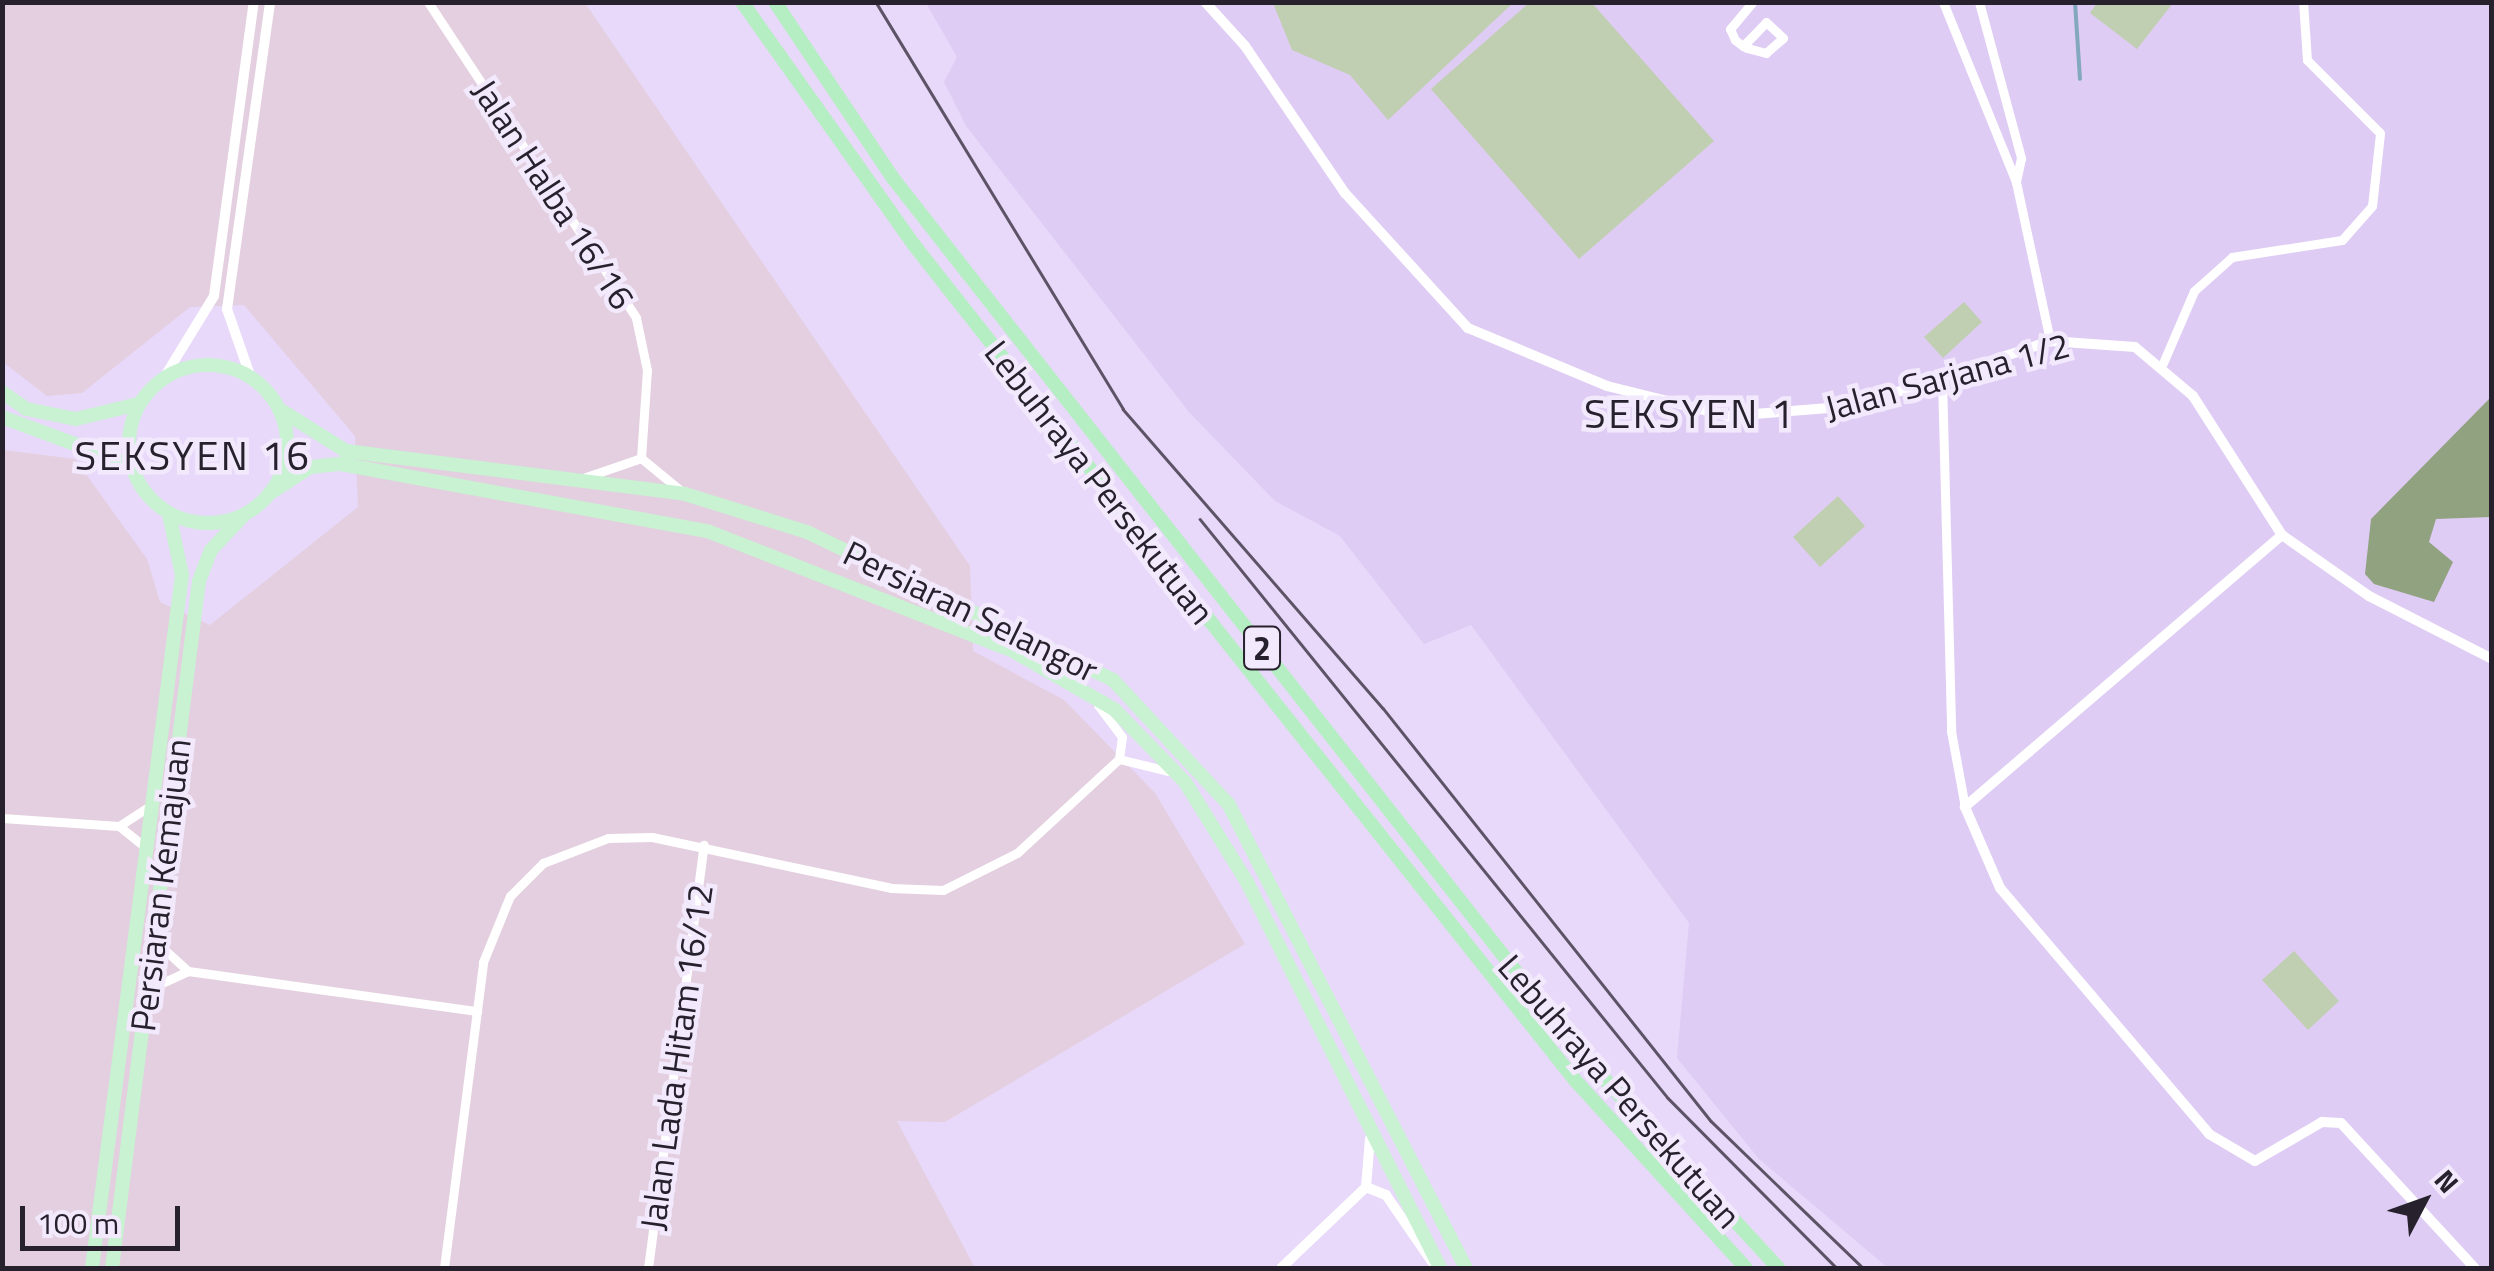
<!DOCTYPE html>
<html>
<head>
<meta charset="utf-8">
<style>
	body { margin:0 }
	#map { position:relative; width:2494px; height:1271px; overflow:hidden; background:#e8d8fa; font-family:"Titillium Web",sans-serif }
	div>[style] { position:absolute }
	[style*='--x'] { left:calc(var(--x)*1px); top:calc(var(--y)*1px); width:calc(var(--w)*1px); rotate:calc(var(--a)*1deg) }
	.built>* { inset:0; background:#dfccf4 }
	.industrial>* { inset:0; background:#e3cfdf }
	.green>* { inset:0; background:#c0cfb1 }
	.forest>* { inset:0; background:#91a280 }
	.stream>* { height:4px; margin:-2px; padding:0 2px; transform-origin:2px; border-radius:2px; background:#83a7be }
	.minor>* { height:9px; margin:-4.5px; padding:0 4.5px; transform-origin:4.5px; border-radius:4.5px; background:#fff }
	.tertiary>* { height:10px; margin:-5px; padding:0 5px; transform-origin:5px; border-radius:5px; background:#fff }
	.primary>* { height:14px; margin:-7px; padding:0 7px; transform-origin:7px; border-radius:7px; background:#c8f2d2 }
	.primary>.ring { margin:-7px; padding:0; box-sizing:content-box; background:none; border:14px solid #c8f2d2; border-radius:50% }
	.trunk>* { height:14px; margin:-7px; padding:0 7px; transform-origin:7px; border-radius:7px; background:#b6eec3 }
	.tram>* { height:2.5px; margin:-1.25px; padding:0 1.25px; transform-origin:1.25px; border-radius:1.25px; background:#5c5466 }
	span { translate:-50% -50%; white-space:nowrap; text-align:center; line-height:1.15; -webkit-text-stroke:9px #f2e9fd; paint-order:stroke }
	.shield-label span { padding:2px 8px; background:#f2e9fd; border:2px solid; border-radius:8px; -webkit-text-stroke-width:0 }
	.shield-label { font-size:32px; color:#27212d; font-weight:700 }
	.street-label { font-size:35px; color:#27212d }
	.quarter-label { font-size:40px; color:#27212d; letter-spacing:2.5px }
	.frame { position:absolute; inset:0; border:5px solid #27212d; pointer-events:none }
	.north { position:absolute; left:2374px; top:1151px; width:100px; height:100px; -webkit-text-stroke:8px #f2e9fd; paint-order:stroke; rotate:49deg; font-size:28px; font-weight:700; line-height:40px; text-align:center; color:#27212d }
	.north::after { content:''; display:block; margin:auto; width:35px; height:45px; background:#27212d; clip-path:polygon(50% 0,100% 100%,50% 72%,0 100%) }
	.scale { position:absolute; left:20px; top:1206px; width:160px; height:45px; box-sizing:border-box; border:5px solid #27212d; border-top:0; padding-left:12px; font-size:30px; line-height:35px; white-space:nowrap; color:#27212d; -webkit-text-stroke:8px #f2e9fd; paint-order:stroke }
</style>
</head>
<body>
<div id="map">
	<div class="built">
		<i style="clip-path:polygon(926px 3px,2491px 3px,2491px 1268px,1888px 1268px,1759px 1159px,1677px 1058px,1689px 923px,1471px 625px,1424px 644px,1340px 536px,1275px 501px,1189px 412px,966px 126px,944px 82px,957px 57px)"></i>
	</div>
	<div class="industrial">
		<i style="clip-path:polygon(2px 3px,585px 3px,970px 566px,973px 651px,1064px 700px,1155px 793px,1245px 944px,945px 1122px,897px 1121px,975px 1268px,3px 1268px,3px 450px,75px 459px,147px 559px,160px 602px,210px 625px,358px 507px,355px 436px,244px 305px,190px 307px,82px 393px,47px 396px,3px 362px)"></i>
	</div>
	<div class="green">
		<i style="clip-path:polygon(1530px 2px,1592px 3px,1714px 141px,1579px 259px,1431px 89px)"></i>
		<i style="clip-path:polygon(1273px 3px,1273px 2px,1513px 3px,1388px 120px,1350px 75px,1292px 50px)"></i>
		<i style="clip-path:polygon(2097px 3px,2097px 2px,2173px 3px,2137px 49px,2090px 13px)"></i>
		<i style="clip-path:polygon(1964px 302px,1982px 322px,1943px 358px,1924px 337px)"></i>
		<i style="clip-path:polygon(1838px 496px,1865px 526px,1820px 567px,1793px 537px)"></i>
		<i style="clip-path:polygon(2294px 951px,2339px 1001px,2308px 1030px,2262px 980px)"></i>
	</div>
	<div class="forest">
		<i style="clip-path:polygon(2491px 397px,2491px 517px,2436px 519px,2429px 542px,2453px 562px,2434px 602px,2374px 584px,2365px 574px,2371px 519px)"></i>
	</div>
	<div class="stream">
		<i style="--x:2075;--y:2;--w:77;--a:86.3"></i>
	</div>
	<div class="minor">
		<i style="--x:428;--y:2;--w:378;--a:56.6"></i>
		<i style="--x:636;--y:318;--w:53;--a:78.1"></i>
		<i style="--x:647;--y:370;--w:88;--a:93.9"></i>
		<i style="--x:641;--y:458;--w:52;--a:39.5"></i>
		<i style="--x:1943;--y:2;--w:194;--a:67.9"></i>
		<i style="--x:1979;--y:2;--w:162;--a:74.9"></i>
		<i style="--x:2021;--y:158;--w:25;--a:102"></i>
		<i style="--x:2016;--y:182;--w:163;--a:77.9"></i>
		<i style="--x:1743;--y:46;--w:33;--a:-46"></i>
		<i style="--x:1766;--y:22;--w:23;--a:43"></i>
		<i style="--x:1783;--y:38;--w:23;--a:139"></i>
		<i style="--x:1766;--y:53;--w:20;--a:-165"></i>
		<i style="--x:1747;--y:48;--w:4;--a:-153"></i>
		<i style="--x:1743;--y:46;--w:10;--a:-143"></i>
		<i style="--x:1735;--y:40;--w:12;--a:-114"></i>
		<i style="--x:1730;--y:29;--w:35;--a:-50"></i>
		<i style="--x:2163;--y:363;--w:78;--a:-66.7"></i>
		<i style="--x:2194;--y:291;--w:51;--a:-41.8"></i>
		<i style="--x:2232;--y:257;--w:111;--a:-8.8"></i>
		<i style="--x:2342;--y:240;--w:45;--a:-48.6"></i>
		<i style="--x:2372;--y:206;--w:73;--a:-83.7"></i>
		<i style="--x:2380;--y:133;--w:103;--a:-135"></i>
		<i style="--x:2307;--y:60;--w:58;--a:-93.9"></i>
		<i style="--x:1942;--y:379;--w:352;--a:88.5"></i>
		<i style="--x:1951;--y:731;--w:77;--a:79.6"></i>
		<i style="--x:583;--y:478;--w:61;--a:-19"></i>
		<i style="--x:1098;--y:705;--w:40;--a:53"></i>
		<i style="--x:1122;--y:737;--w:22;--a:98"></i>
		<i style="--x:2;--y:818;--w:117;--a:3.9"></i>
		<i style="--x:119;--y:826;--w:38;--a:-33"></i>
		<i style="--x:119;--y:826;--w:33;--a:39"></i>
		<i style="--x:155;--y:941;--w:45;--a:42.3"></i>
		<i style="--x:188;--y:971;--w:292;--a:7.9"></i>
		<i style="--x:147;--y:990;--w:45;--a:-24.9"></i>
		<i style="--x:444;--y:1268;--w:308;--a:-82.7"></i>
		<i style="--x:483;--y:962;--w:71;--a:-67.8"></i>
		<i style="--x:510;--y:896;--w:47;--a:-45"></i>
		<i style="--x:543;--y:863;--w:70;--a:-21"></i>
		<i style="--x:608;--y:838;--w:44;--a:-1.3"></i>
		<i style="--x:652;--y:837;--w:244;--a:12"></i>
		<i style="--x:891;--y:888;--w:52;--a:2.2"></i>
		<i style="--x:943;--y:890;--w:83;--a:-26.6"></i>
		<i style="--x:1017;--y:853;--w:139;--a:-42.7"></i>
		<i style="--x:1119;--y:759;--w:50;--a:13.8"></i>
		<i style="--x:648;--y:1268;--w:427;--a:-82.5"></i>
	</div>
	<div class="tertiary">
		<i style="--x:1205;--y:2;--w:59;--a:47.7"></i>
		<i style="--x:1245;--y:46;--w:178;--a:55.8"></i>
		<i style="--x:1345;--y:193;--w:183;--a:47.7"></i>
		<i style="--x:1468;--y:328;--w:151;--a:22.6"></i>
		<i style="--x:1607;--y:386;--w:125;--a:13.9"></i>
		<i style="--x:1728;--y:416;--w:127;--a:-4.5"></i>
		<i style="--x:1855;--y:406;--w:206;--a:-18.4"></i>
		<i style="--x:2050;--y:341;--w:85;--a:4"></i>
		<i style="--x:2135;--y:347;--w:76;--a:40.2"></i>
		<i style="--x:2193;--y:396;--w:165;--a:57.4"></i>
		<i style="--x:2282;--y:535;--w:106;--a:35"></i>
		<i style="--x:2369;--y:596;--w:138;--a:27.1"></i>
		<i style="--x:165;--y:376;--w:94;--a:-58.5"></i>
		<i style="--x:214;--y:296;--w:297;--a:-82.3"></i>
		<i style="--x:251;--y:378;--w:73;--a:-109.2"></i>
		<i style="--x:227;--y:309;--w:310;--a:-82"></i>
		<i style="--x:2282;--y:535;--w:418;--a:139.4"></i>
		<i style="--x:1965;--y:807;--w:88;--a:66.6"></i>
		<i style="--x:2000;--y:888;--w:323;--a:49.6"></i>
		<i style="--x:2209;--y:1134;--w:53;--a:30.4"></i>
		<i style="--x:2255;--y:1161;--w:78;--a:-30.2"></i>
		<i style="--x:2322;--y:1122;--w:19;--a:3"></i>
		<i style="--x:2341;--y:1123;--w:197;--a:47.3"></i>
		<i style="--x:1366;--y:1187;--w:22;--a:22"></i>
		<i style="--x:1386;--y:1195;--w:81;--a:55.5"></i>
		<i style="--x:1281;--y:1268;--w:117;--a:-43.6"></i>
		<i style="--x:1366;--y:1187;--w:49;--a:-85.3"></i>
	</div>
	<div class="primary">
		<i class="ring" style="left:129px;top:365px;width:144px;height:144px"></i>
		<i style="--x:2;--y:392;--w:29;--a:35"></i>
		<i style="--x:26;--y:409;--w:51;--a:11.3"></i>
		<i style="--x:76;--y:419;--w:64;--a:-13.6"></i>
		<i style="--x:279;--y:409;--w:79;--a:32.1"></i>
		<i style="--x:346;--y:451;--w:342;--a:7.2"></i>
		<i style="--x:685;--y:494;--w:128;--a:17.3"></i>
		<i style="--x:807;--y:532;--w:340;--a:25.8"></i>
		<i style="--x:1113;--y:680;--w:171;--a:47.1"></i>
		<i style="--x:1229;--y:805;--w:520;--a:62.89"></i>
		<i style="--x:2;--y:417;--w:138;--a:20.4"></i>
		<i style="--x:272;--y:492;--w:45;--a:-33.3"></i>
		<i style="--x:310;--y:467;--w:31;--a:-6"></i>
		<i style="--x:341;--y:464;--w:372;--a:10.4"></i>
		<i style="--x:707;--y:531;--w:329;--a:21.4"></i>
		<i style="--x:1013;--y:651;--w:116;--a:29.9"></i>
		<i style="--x:1114;--y:709;--w:102;--a:45.8"></i>
		<i style="--x:1185;--y:782;--w:118;--a:58.2"></i>
		<i style="--x:1247;--y:882;--w:432;--a:63.4"></i>
		<i style="--x:92;--y:1268;--w:699;--a:-82.6"></i>
		<i style="--x:182;--y:575;--w:62;--a:-102"></i>
		<i style="--x:112;--y:1268;--w:692;--a:-82.78"></i>
		<i style="--x:199;--y:581;--w:33;--a:-69"></i>
		<i style="--x:211;--y:550;--w:47;--a:-46.7"></i>
	</div>
	<div class="trunk">
		<i style="--x:742;--y:2;--w:298;--a:54.7"></i>
		<i style="--x:914;--y:245;--w:479;--a:51.8"></i>
		<i style="--x:1210;--y:621;--w:585;--a:51.52"></i>
		<i style="--x:1574;--y:1079;--w:256;--a:47.7"></i>
		<i style="--x:775;--y:2;--w:211;--a:56.2"></i>
		<i style="--x:892;--y:177;--w:1107;--a:51.86"></i>
		<i style="--x:1576;--y:1048;--w:299;--a:47.4"></i>
	</div>
	<div class="tram">
		<i style="--x:876;--y:2;--w:476;--a:58.7"></i>
		<i style="--x:1123;--y:409;--w:396;--a:49"></i>
		<i style="--x:1383;--y:708;--w:527;--a:51.54"></i>
		<i style="--x:1711;--y:1121;--w:211;--a:44"></i>
		<i style="--x:1200;--y:519;--w:744;--a:51.05"></i>
		<i style="--x:1668;--y:1098;--w:240;--a:45.2"></i>
	</div>
	<div class="shield-label">
		<span style="left:1262px;top:648px">2</span>
	</div>
	<div class="street-label">
		<span style="left:554px;top:194px;rotate:57deg">Jalan Halba 16/16</span>
		<span style="left:1947px;top:376px;rotate:-15deg">Jalan Sarjana 1/2</span>
		<span style="left:1100px;top:482px;rotate:52deg">Lebuhraya Persekutuan</span>
		<span style="left:971px;top:611px;rotate:26deg">Persiaran Selangor</span>
		<span style="left:160px;top:885px;rotate:-83deg">Persiaran Kemajuan</span>
		<span style="left:676px;top:1057px;rotate:-82deg">Jalan Lada Hitam 16/12</span>
		<span style="left:1620px;top:1091px;rotate:49deg">Lebuhraya Persekutuan</span>
	</div>
	<div class="quarter-label">
		<span style="left:1690px;top:414px">SEKSYEN 1</span>
		<span style="left:193px;top:456px">SEKSYEN 16</span>
	</div>
	<div class="frame"></div>
	<div class="north">N</div>
	<div class="scale">100 m</div>
</div>
</body>
</html>
